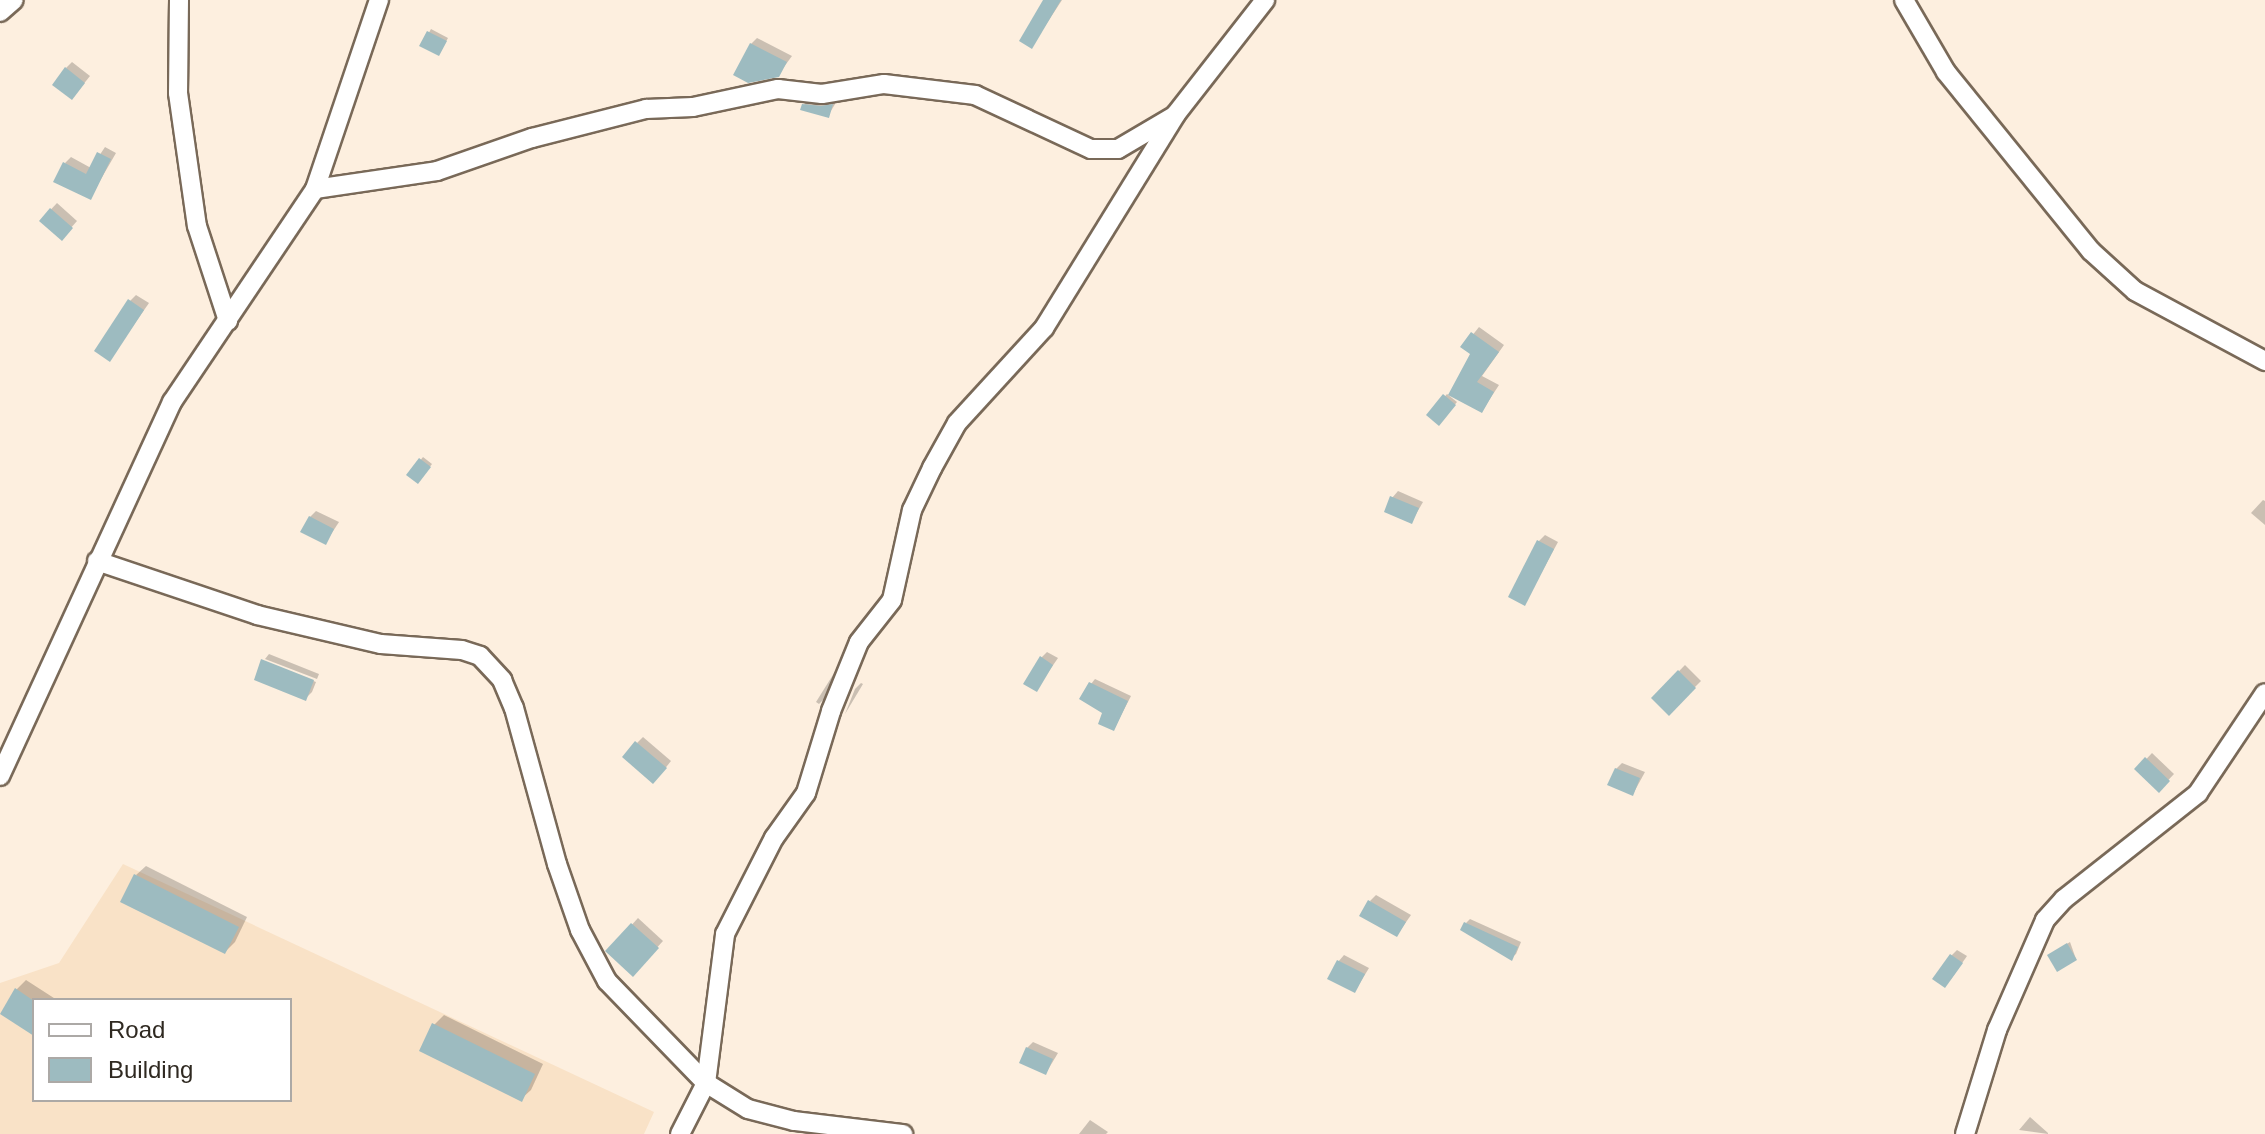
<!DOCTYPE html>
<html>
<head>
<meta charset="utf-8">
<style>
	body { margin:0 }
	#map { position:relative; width:2265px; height:1134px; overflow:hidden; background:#fdefdf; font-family:Helvetica,sans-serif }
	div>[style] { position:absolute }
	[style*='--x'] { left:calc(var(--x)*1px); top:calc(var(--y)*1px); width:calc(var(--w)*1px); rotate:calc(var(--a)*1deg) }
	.built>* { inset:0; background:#f9e2c7 }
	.shadow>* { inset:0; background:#0003 }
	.building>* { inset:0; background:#9dbbc0 }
	.roads { filter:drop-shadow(2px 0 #796958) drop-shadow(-2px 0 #796958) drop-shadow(0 2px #796958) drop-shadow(0 -2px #796958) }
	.minor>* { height:18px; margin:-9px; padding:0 9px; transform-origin:9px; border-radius:9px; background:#fff }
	span { translate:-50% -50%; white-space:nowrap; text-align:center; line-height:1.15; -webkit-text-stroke:8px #fff; paint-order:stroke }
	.legend { position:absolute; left:32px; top:998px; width:260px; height:104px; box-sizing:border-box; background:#fff; border:2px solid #aca9a6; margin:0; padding:10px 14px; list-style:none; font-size:24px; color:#2f2921 }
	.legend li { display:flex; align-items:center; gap:16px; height:40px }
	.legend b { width:40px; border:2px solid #aca9a6 }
</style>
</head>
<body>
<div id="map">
	<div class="built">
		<i style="clip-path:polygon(evenodd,123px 864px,654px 1112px,644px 1134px,0 1134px,0 983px,59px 963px,123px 864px,34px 1000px,290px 1000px,290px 1100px,34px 1100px,34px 1000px)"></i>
	</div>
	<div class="shadow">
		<i style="clip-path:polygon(1046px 0,1062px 0,1032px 46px)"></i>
		<i style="clip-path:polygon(431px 29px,448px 38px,441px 51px,422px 45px)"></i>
		<i style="clip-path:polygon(757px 38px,792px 56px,778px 75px,751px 44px)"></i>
		<i style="clip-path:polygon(72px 62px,90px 76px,78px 91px,66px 68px)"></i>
		<i style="clip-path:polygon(810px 98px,838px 99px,828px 116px,804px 105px)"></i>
		<i style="clip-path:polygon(105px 147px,116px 153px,90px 198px,65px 163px,71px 157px,91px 168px)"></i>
		<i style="clip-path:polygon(57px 203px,77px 221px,62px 238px,41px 220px)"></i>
		<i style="clip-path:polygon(136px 295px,149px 303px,110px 359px,130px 301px)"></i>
		<i style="clip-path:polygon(1479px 327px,1504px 345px,1482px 376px,1499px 385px,1482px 411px,1451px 394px,1472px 354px,1463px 347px)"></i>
		<i style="clip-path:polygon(1447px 394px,1457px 402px,1439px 423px,1429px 415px)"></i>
		<i style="clip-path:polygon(423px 457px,432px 464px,418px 482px,409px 474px)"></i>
		<i style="clip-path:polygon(1398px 491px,1423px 502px,1412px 521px,1392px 498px)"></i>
		<i style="clip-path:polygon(2263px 500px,2265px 501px,2265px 525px,2251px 513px)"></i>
		<i style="clip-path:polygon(316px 511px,339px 522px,326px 542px,310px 517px)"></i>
		<i style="clip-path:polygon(1545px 535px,1558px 542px,1525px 603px,1539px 541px)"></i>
		<i style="clip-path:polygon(1047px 652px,1058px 658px,1036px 690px,1041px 658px)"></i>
		<i style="clip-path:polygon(269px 654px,319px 674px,317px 679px,265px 659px)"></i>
		<i style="clip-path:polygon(263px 662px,316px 682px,312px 692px,306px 698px)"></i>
		<i style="clip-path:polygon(1685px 665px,1701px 681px,1669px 713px,1653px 698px)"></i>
		<i style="clip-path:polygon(836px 670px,825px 698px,819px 704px,816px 702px)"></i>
		<i style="clip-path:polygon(1095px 679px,1131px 696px,1114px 729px,1091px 684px)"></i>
		<i style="clip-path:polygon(861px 683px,863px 684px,845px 714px,855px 689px)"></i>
		<i style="clip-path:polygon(643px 737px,671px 761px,659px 776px,637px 743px)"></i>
		<i style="clip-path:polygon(2152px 753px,2174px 774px,2159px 790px,2137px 769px)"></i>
		<i style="clip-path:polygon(1622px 763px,1645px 772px,1633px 794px,1616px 769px)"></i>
		<i style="clip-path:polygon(146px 866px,247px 917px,235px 942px,225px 952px,136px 875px)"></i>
		<i style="clip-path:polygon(1376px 895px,1411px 915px,1397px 935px,1370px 901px)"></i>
		<i style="clip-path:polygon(638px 918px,663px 941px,633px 974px,608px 951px)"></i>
		<i style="clip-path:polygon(1470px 919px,1521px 942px,1516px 954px,1511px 958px,1466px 923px)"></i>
		<i style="clip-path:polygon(2070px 942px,2076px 959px,2052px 953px)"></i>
		<i style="clip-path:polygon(1957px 950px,1967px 956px,1951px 979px,1951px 956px)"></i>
		<i style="clip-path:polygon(1344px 955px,1369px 968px,1355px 991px,1338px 962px)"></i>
		<i style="clip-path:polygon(26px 980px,57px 1000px,34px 1000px,34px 1033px,16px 990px)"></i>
		<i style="clip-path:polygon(444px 1015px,543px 1064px,531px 1090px,521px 1099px,434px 1025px)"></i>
		<i style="clip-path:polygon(1033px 1042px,1058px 1053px,1046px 1073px,1027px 1048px)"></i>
		<i style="clip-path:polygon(2030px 1117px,2048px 1133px,2048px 1134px,2019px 1130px)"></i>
		<i style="clip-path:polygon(1090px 1120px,1108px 1132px,1106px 1134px,1079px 1134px)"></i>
	</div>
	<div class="building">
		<i style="clip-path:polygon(1043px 0,1061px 0,1032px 49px,1019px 41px)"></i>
		<i style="clip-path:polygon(427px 31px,447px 41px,439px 56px,419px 46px)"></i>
		<i style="clip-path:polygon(750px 43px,787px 62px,779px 77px,748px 83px,733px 75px)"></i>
		<i style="clip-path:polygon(65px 67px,85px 83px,72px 100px,52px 85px)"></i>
		<i style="clip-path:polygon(802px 104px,821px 106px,833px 104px,829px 118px,800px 110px)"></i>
		<i style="clip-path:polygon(97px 152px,111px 159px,91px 200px,53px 182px,63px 162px,86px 174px)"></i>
		<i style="clip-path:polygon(50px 208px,73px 228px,62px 241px,39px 221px)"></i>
		<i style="clip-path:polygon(128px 299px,144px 310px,110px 362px,94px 351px)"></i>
		<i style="clip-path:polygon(1471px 332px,1499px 352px,1477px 382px,1494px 392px,1482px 413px,1448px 395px,1470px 354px,1460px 347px)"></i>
		<i style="clip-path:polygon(1443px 394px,1456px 405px,1439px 426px,1426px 415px)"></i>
		<i style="clip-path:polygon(419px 458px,431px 467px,418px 484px,406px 475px)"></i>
		<i style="clip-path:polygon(1390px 496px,1419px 508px,1412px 524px,1384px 512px)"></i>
		<i style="clip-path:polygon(309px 516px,334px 529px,326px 545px,300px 532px)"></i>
		<i style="clip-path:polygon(1537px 540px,1554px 549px,1525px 606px,1508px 597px)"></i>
		<i style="clip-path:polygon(1040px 656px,1053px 665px,1037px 692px,1023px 684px)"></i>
		<i style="clip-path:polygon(261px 659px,314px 680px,306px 701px,254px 680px)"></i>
		<i style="clip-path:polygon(1678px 670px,1696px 688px,1669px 716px,1651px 698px)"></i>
		<i style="clip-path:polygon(1089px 682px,1128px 701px,1114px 731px,1098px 724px,1102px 713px,1079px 699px)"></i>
		<i style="clip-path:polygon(635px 741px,667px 768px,653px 784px,622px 757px)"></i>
		<i style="clip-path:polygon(2145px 757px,2170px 781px,2159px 793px,2134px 769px)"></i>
		<i style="clip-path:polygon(1615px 768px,1640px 778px,1633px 796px,1607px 785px)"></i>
		<i style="clip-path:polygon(134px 874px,239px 927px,225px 954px,120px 902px)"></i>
		<i style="clip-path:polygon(1368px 900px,1406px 922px,1397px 937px,1359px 916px)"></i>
		<i style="clip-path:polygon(1464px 922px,1518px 947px,1512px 961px,1460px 930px)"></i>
		<i style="clip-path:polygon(631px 923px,659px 948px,633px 977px,605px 951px)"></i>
		<i style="clip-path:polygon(2067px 943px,2077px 960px,2057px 972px,2047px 955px)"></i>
		<i style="clip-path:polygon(1950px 954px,1963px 963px,1945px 988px,1932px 979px)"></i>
		<i style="clip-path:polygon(1337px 960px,1365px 974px,1355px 993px,1327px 979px)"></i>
		<i style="clip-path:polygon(15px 988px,34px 1001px,34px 1036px,0 1014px)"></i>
		<i style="clip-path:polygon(432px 1023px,535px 1074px,522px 1102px,419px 1051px)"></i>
		<i style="clip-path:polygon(1026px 1047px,1053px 1059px,1046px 1075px,1019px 1063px)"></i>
	</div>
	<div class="roads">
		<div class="minor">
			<i style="--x:179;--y:0;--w:93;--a:90.6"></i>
			<i style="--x:178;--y:93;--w:134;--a:81.9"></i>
			<i style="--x:197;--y:226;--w:100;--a:71.9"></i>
			<i style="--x:1904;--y:0;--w:83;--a:59.7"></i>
			<i style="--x:1946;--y:72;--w:230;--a:51"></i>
			<i style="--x:2091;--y:251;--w:59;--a:42.3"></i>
			<i style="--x:2135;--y:291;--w:148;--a:28.3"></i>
			<i style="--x:0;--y:12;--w:18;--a:-41"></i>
			<i style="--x:315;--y:189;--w:123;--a:-8.4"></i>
			<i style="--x:437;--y:171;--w:101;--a:-19.2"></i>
			<i style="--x:532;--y:138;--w:118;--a:-14.3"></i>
			<i style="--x:646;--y:109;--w:47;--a:-2.4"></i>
			<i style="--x:693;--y:107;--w:87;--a:-12"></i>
			<i style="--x:778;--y:89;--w:44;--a:6.5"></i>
			<i style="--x:822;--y:94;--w:63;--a:-9.2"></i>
			<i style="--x:884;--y:84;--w:92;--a:6.9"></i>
			<i style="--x:975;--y:95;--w:128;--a:25"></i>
			<i style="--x:1091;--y:149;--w:27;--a:0"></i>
			<i style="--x:1118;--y:149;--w:65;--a:-30.5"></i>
			<i style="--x:97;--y:561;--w:169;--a:18.6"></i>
			<i style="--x:257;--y:615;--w:127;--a:13.2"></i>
			<i style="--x:381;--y:644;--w:81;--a:4.2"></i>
			<i style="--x:462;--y:650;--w:19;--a:18"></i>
			<i style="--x:480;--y:656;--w:33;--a:47"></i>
			<i style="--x:502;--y:680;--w:30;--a:67"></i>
			<i style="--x:514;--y:708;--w:162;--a:74.6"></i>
			<i style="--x:557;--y:864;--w:70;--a:70.8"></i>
			<i style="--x:580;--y:930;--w:58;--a:62.1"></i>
			<i style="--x:607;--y:981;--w:142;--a:45.9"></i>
			<i style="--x:706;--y:1083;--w:49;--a:31.8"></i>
			<i style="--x:748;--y:1109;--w:48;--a:14.6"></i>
			<i style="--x:794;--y:1121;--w:110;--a:6.8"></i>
			<i style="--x:0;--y:776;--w:412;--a:-65.3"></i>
			<i style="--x:172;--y:402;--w:257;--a:-56.1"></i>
			<i style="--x:315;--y:189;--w:200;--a:-71.3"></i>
			<i style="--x:680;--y:1134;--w:57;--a:-63"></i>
			<i style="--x:706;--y:1083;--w:150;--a:-82.7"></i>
			<i style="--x:725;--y:934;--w:108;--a:-63"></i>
			<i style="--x:774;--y:838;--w:55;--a:-54.6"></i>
			<i style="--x:806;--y:793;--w:86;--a:-73"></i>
			<i style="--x:831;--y:711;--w:74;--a:-67.9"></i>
			<i style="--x:859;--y:642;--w:53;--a:-51.8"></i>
			<i style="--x:892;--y:600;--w:92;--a:-77.5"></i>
			<i style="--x:912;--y:510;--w:47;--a:-64.5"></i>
			<i style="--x:932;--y:468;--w:51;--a:-60.9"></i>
			<i style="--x:957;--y:423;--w:129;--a:-47.5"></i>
			<i style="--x:1044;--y:328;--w:251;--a:-58.3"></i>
			<i style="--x:1176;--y:114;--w:145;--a:-52"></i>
			<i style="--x:1965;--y:1134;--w:109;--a:-72.9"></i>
			<i style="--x:1997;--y:1030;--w:120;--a:-66.4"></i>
			<i style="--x:2045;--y:920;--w:28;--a:-48"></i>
			<i style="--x:2064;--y:899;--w:171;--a:-38.3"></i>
			<i style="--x:2198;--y:793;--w:120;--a:-56.2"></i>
		</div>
	</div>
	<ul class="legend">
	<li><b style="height:10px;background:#fff"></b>Road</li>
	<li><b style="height:22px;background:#9dbbc0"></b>Building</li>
	</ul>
</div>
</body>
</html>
